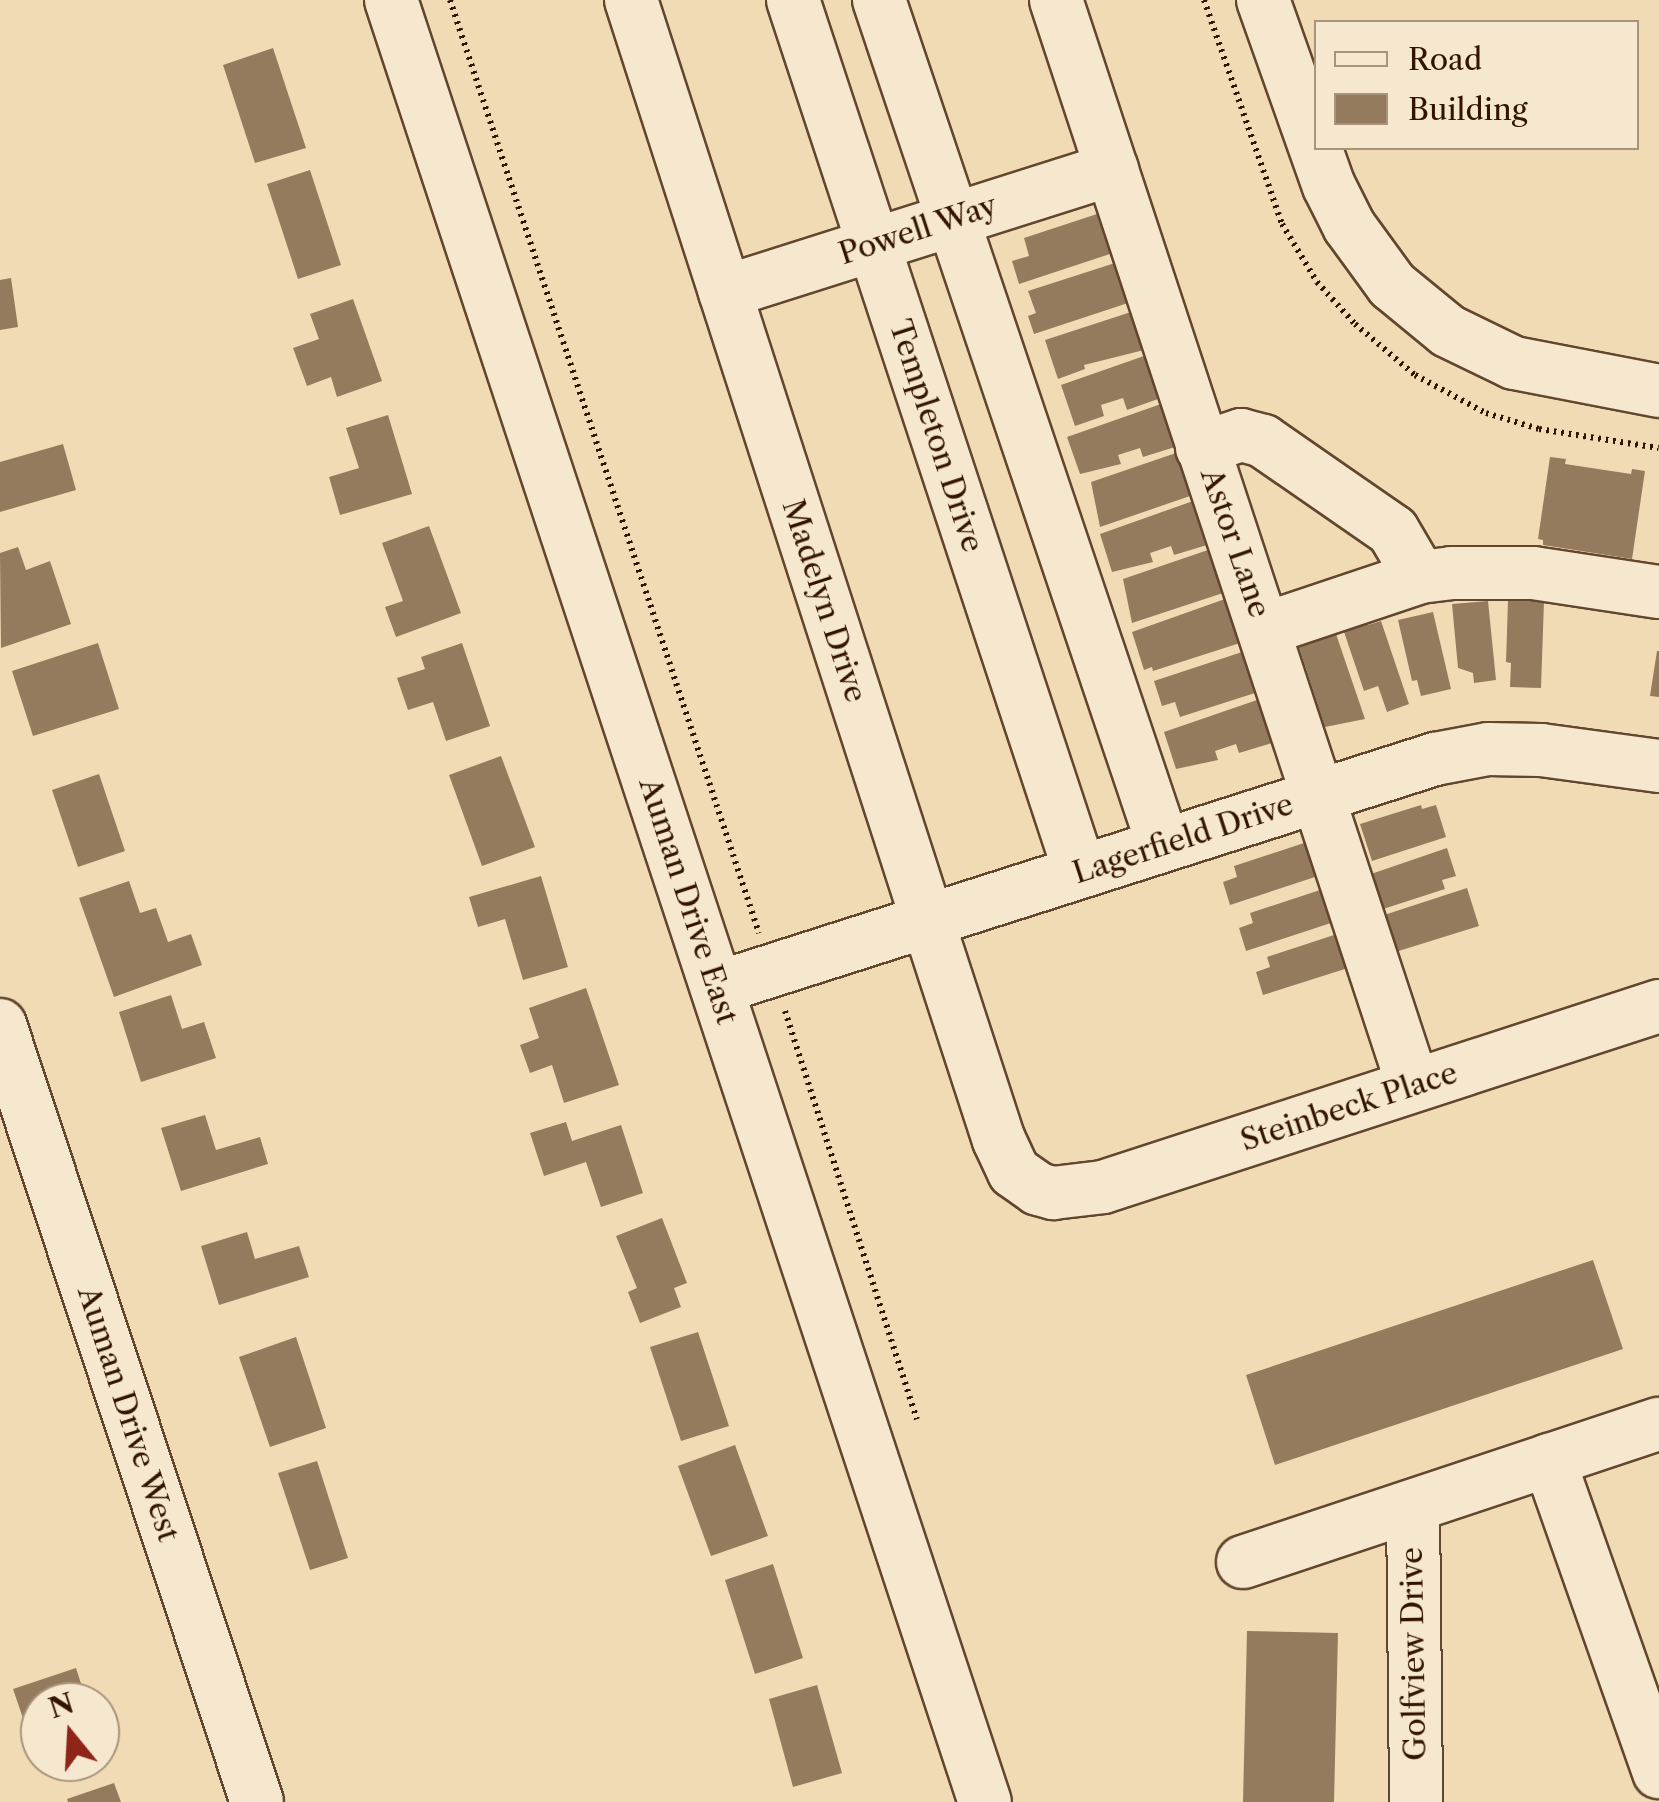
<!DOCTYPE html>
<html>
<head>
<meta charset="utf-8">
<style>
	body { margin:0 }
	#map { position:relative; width:1659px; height:1802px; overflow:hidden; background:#f1dbb5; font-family:"Libre Caslon Text",serif }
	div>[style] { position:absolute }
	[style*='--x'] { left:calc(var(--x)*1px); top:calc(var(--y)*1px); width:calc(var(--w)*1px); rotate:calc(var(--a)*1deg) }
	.building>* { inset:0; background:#957b5e }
	.path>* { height:6px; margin-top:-3px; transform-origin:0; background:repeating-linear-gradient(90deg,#321400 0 2.5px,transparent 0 7.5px) }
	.roads { filter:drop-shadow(2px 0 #62462d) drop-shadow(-2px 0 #62462d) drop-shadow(0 2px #62462d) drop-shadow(0 -2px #62462d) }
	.minor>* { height:52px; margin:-26px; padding:0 26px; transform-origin:26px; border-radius:26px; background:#f6e8cf }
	span { translate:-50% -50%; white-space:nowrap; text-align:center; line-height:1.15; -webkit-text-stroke:8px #f6e8cf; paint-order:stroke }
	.street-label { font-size:30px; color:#321400 }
	.legend { position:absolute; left:1314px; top:20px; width:325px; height:130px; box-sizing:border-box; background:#f6e8cf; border:2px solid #a8937c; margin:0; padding:12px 18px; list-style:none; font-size:30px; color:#321400 }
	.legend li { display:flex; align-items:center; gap:20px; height:50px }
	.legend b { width:50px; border:2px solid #a8937c }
	.north { position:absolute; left:20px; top:1682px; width:100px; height:100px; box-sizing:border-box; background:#f6e8cf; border:2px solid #a8937c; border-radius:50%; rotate:342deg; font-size:28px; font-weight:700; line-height:40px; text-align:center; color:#321400 }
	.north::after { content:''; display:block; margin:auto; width:35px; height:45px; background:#8f2418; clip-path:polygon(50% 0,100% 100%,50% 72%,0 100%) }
</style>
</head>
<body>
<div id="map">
	<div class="building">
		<i style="clip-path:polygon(273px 48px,306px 148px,255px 163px,223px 65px)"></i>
		<i style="clip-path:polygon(310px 170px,341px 265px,298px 279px,267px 184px)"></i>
		<i style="clip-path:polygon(1097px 214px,1110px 254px,1019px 284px,1012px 261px,1029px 256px,1024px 238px)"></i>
		<i style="clip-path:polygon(1115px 263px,1128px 303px,1034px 334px,1028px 316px,1036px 313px,1028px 291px)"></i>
		<i style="clip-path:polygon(11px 278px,18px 327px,0 330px,0 280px)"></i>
		<i style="clip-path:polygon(353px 299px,382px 381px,337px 397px,331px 377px,307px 386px,293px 348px,319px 339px,310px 314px)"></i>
		<i style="clip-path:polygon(1131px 312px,1144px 350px,1084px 365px,1085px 369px,1058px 379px,1045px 340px)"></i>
		<i style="clip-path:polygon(1144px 356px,1158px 399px,1127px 410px,1123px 398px,1101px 405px,1104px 416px,1075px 426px,1061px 385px)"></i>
		<i style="clip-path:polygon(1161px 404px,1175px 447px,1143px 457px,1140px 448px,1118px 455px,1121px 464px,1080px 474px,1067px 437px)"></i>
		<i style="clip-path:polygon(388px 415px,412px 494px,340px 515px,329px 477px,359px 468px,346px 428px)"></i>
		<i style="clip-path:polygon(63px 444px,76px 490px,0 512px,0 462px)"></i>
		<i style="clip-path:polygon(1176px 453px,1190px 496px,1100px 527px,1091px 482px)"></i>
		<i style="clip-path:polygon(1550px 457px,1566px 459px,1565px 464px,1631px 474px,1632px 469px,1645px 471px,1632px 559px,1543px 545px,1543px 540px,1538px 539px)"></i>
		<i style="clip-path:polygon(1193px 501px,1207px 545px,1174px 555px,1171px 546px,1150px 553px,1153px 562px,1112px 572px,1100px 534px)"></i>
		<i style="clip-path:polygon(429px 526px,461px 613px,396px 637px,385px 607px,403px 601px,382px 543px)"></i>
		<i style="clip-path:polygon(18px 547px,26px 570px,50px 561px,71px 624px,1px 648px,0 553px)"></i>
		<i style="clip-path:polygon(1208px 550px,1223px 593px,1132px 623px,1123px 579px)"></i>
		<i style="clip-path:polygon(1225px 599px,1240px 643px,1153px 671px,1152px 667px,1144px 670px,1132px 632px)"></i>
		<i style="clip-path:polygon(1508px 600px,1544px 601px,1541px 688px,1510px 687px,1511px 663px,1506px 662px)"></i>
		<i style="clip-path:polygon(1488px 601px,1496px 680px,1474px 683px,1473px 673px,1458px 668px,1452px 604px)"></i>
		<i style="clip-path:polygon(1433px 612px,1451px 689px,1421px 696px,1417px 680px,1412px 681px,1398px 620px)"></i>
		<i style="clip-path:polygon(1366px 618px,1368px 625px,1381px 621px,1409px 704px,1387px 712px,1378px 686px,1364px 691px,1342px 626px)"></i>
		<i style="clip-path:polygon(1335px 631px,1365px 719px,1325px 727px,1298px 644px)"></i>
		<i style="clip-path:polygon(98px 643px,119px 709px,33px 736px,12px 671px)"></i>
		<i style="clip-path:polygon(462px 643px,490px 726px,446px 741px,433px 702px,408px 710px,397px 678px,425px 669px,421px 657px)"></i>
		<i style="clip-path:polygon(1657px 651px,1659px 651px,1659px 697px,1650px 696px)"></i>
		<i style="clip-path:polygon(1242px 652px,1255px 693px,1180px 717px,1175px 702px,1162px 706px,1154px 681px)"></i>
		<i style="clip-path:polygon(1257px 700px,1272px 743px,1239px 753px,1236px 744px,1215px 751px,1218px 760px,1176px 769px,1164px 732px)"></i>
		<i style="clip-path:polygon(501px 756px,535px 847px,482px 866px,449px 775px)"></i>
		<i style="clip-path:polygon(99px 774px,125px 851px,78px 867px,52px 790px)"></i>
		<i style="clip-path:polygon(1421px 805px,1422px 809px,1436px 805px,1446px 837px,1372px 861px,1360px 824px)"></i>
		<i style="clip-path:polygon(1304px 843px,1315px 877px,1230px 905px,1223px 882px,1237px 877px,1234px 866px)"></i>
		<i style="clip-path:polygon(1447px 848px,1456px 876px,1442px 880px,1445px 889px,1380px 910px,1368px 875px)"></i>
		<i style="clip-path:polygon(541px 876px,568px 967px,523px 980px,505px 919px,478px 927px,469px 897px)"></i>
		<i style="clip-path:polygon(129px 881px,140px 913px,156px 908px,168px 942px,191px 934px,202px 965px,114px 997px,79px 898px)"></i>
		<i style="clip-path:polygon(1467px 888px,1479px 926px,1389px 954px,1381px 916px)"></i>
		<i style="clip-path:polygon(1320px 890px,1331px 923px,1246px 951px,1239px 928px,1253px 923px,1250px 913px)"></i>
		<i style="clip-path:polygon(1337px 934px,1348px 968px,1263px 995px,1256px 972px,1270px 967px,1267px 957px)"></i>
		<i style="clip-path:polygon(586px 988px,619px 1085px,564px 1103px,552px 1065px,530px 1073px,520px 1045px,539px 1038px,529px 1008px)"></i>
		<i style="clip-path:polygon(171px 995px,182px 1029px,204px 1022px,216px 1058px,141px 1082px,119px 1012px)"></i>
		<i style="clip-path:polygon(205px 1115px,216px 1150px,260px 1137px,268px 1164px,181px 1191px,161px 1128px)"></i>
		<i style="clip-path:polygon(566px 1122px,572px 1141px,621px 1125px,643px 1193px,601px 1207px,586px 1162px,544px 1176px,530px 1133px)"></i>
		<i style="clip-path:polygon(662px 1218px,687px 1283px,674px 1288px,681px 1307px,640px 1323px,628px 1292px,637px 1288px,616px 1236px)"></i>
		<i style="clip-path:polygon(247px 1232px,255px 1259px,299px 1246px,309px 1277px,219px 1305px,201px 1246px)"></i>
		<i style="clip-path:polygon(1593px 1260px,1623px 1349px,1275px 1465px,1246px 1375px)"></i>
		<i style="clip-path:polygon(698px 1332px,729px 1426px,681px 1441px,650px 1347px)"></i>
		<i style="clip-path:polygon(296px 1337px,326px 1428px,270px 1447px,239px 1357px)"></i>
		<i style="clip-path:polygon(735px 1445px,768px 1536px,711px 1556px,678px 1466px)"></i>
		<i style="clip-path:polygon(317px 1461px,348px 1558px,310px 1570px,278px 1473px)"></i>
		<i style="clip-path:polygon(773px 1564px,803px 1658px,755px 1674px,725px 1580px)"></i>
		<i style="clip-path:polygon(1247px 1631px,1338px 1633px,1334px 1802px,1243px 1802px)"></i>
		<i style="clip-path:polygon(76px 1668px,87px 1702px,40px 1702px,40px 1726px,27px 1730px,13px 1689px)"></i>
		<i style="clip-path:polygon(817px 1685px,842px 1773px,793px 1787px,769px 1699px)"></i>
		<i style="clip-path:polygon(114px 1783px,121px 1802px,68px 1802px,67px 1799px)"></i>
	</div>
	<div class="path">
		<i style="--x:450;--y:0;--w:983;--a:71.68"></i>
		<i style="--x:1204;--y:0;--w:237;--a:70.8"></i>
		<i style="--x:1282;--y:224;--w:68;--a:58.9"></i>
		<i style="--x:1317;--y:282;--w:57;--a:47.9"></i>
		<i style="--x:1355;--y:324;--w:79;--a:40.4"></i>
		<i style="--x:1415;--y:375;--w:81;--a:28.2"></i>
		<i style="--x:1486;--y:413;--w:55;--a:16.8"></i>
		<i style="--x:1539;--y:429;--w:121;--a:9"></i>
		<i style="--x:785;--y:1011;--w:429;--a:72.1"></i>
	</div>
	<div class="roads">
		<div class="minor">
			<i style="--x:391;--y:0;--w:1897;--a:71.76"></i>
			<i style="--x:631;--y:0;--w:969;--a:72.14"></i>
			<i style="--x:928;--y:922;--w:229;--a:72"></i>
			<i style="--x:999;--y:1140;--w:35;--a:65"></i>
			<i style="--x:1014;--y:1172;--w:29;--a:35"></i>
			<i style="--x:1038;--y:1189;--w:16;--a:15"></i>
			<i style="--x:1053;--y:1193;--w:50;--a:-6.8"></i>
			<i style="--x:1103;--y:1187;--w:585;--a:-18.03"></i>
			<i style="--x:793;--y:0;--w:918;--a:71.78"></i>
			<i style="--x:879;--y:0;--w:891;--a:71.4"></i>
			<i style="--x:1056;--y:0;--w:1142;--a:71.79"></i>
			<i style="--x:1263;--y:0;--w:197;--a:70.5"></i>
			<i style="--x:1329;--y:186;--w:45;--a:63.4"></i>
			<i style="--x:1349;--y:226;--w:73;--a:53.9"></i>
			<i style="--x:1392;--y:285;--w:72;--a:39.4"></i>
			<i style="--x:1448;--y:331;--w:73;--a:25.9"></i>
			<i style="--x:1514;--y:363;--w:148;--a:10.9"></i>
			<i style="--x:725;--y:292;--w:406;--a:-17.6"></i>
			<i style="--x:1202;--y:448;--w:41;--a:-18.4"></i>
			<i style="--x:1241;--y:435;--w:23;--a:15"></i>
			<i style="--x:1263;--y:441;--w:158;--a:34.7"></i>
			<i style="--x:1393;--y:531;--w:53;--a:59.6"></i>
			<i style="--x:1265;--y:629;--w:163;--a:-18.5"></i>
			<i style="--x:1420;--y:577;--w:31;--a:-7"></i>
			<i style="--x:1451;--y:573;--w:82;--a:0"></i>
			<i style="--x:1533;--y:573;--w:127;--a:8.6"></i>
			<i style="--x:717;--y:988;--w:754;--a:-17.69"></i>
			<i style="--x:1435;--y:759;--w:54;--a:-10.7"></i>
			<i style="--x:1488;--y:749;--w:53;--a:1.1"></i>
			<i style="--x:1541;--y:750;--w:119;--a:7.7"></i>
			<i style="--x:0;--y:1025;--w:818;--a:71.7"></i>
			<i style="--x:1549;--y:1460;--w:331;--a:70.6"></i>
			<i style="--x:1413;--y:1506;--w:296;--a:89.4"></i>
			<i style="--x:1243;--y:1562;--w:438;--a:-18.4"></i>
		</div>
	</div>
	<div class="street-label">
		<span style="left:918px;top:230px;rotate:-18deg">Powell Way</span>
		<span style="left:936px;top:436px;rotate:72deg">Templeton Drive</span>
		<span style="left:1235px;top:543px;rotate:71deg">Astor Lane</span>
		<span style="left:824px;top:601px;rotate:72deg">Madelyn Drive</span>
		<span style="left:1183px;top:839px;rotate:-18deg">Lagerfield Drive</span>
		<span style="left:688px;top:901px;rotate:72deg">Auman Drive East</span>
		<span style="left:1349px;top:1107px;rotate:-18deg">Steinbeck Place</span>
		<span style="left:128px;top:1414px;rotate:72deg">Auman Drive West</span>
		<span style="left:1414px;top:1654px;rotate:-91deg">Golfview Drive</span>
	</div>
	<ul class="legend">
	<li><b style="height:12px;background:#f6e8cf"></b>Road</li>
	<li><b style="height:28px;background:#957b5e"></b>Building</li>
	</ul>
	<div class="north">N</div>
</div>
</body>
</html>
